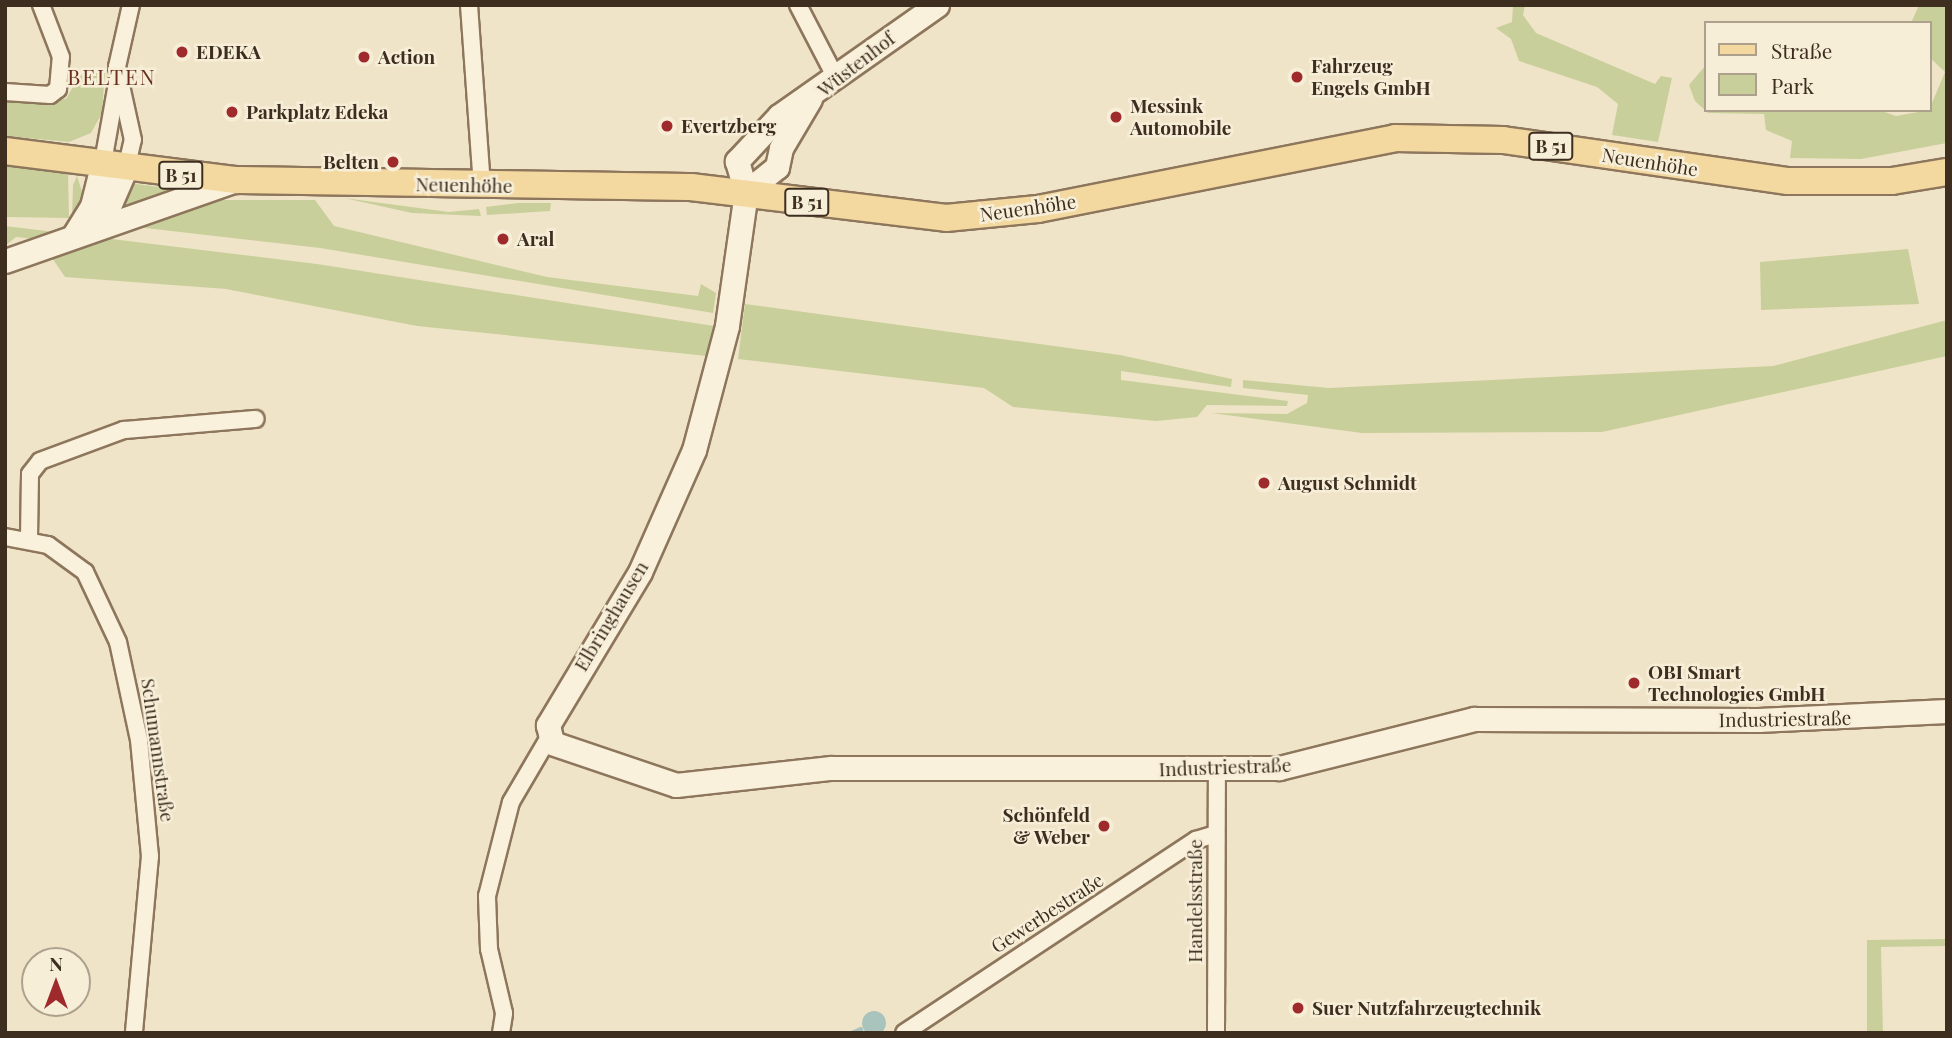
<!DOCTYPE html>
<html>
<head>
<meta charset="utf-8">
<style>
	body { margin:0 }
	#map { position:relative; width:1952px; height:1038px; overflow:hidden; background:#f0e4c8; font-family:"Playfair Display",serif }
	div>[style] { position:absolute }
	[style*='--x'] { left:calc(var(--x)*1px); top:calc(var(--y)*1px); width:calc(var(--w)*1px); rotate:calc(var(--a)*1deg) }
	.green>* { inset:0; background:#c9cf9b }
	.water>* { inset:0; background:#a9c4bc }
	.round { border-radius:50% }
	.stream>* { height:5px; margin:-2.5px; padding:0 2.5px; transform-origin:2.5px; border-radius:2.5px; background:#a9c4bc }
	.roads { filter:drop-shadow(2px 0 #8d765c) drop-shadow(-2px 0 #8d765c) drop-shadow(0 2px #8d765c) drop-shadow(0 -2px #8d765c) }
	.street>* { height:16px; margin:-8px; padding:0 8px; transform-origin:8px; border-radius:8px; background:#faf1dc }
	.secondary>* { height:23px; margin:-11.5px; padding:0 11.5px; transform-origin:11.5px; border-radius:11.5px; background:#faf1dc }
	.primary>* { height:26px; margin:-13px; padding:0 13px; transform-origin:13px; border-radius:13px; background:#f3d9a0 }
	.dots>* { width:19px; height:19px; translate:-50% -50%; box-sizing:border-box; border:4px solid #f7eed8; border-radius:50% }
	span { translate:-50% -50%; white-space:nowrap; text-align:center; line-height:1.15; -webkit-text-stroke:5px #f7eed8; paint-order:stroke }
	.shield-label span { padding:2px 5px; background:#f7eed8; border:2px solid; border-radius:5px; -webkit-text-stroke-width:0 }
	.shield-label { font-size:18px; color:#3d2e20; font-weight:700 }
	.poi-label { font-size:19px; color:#3d2e20; font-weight:700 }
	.left { translate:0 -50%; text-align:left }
	.right { translate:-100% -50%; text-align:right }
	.street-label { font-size:19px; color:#3d2e20 }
	.neighbourhood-label { font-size:21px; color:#6b2e1e; letter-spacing:2px }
	.frame { position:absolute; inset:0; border:7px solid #3d2e20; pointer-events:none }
	.legend { position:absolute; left:1704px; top:21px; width:228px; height:91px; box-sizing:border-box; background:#f7eed8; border:2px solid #ada18e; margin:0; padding:9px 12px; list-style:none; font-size:21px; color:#3d2e20 }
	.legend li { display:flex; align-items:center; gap:14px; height:35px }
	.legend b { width:35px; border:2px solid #ada18e }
	.north { position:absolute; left:21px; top:947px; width:70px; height:70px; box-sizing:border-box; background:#f7eed8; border:2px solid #ada18e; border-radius:50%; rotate:0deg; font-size:19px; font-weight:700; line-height:28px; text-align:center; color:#3d2e20 }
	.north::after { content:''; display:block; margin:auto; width:24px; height:32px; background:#9e2a2b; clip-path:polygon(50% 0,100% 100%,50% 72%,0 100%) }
</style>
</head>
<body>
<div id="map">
	<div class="green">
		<i style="clip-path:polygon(1513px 5px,1525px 5px,1523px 15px,1536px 33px,1655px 84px,1661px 76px,1672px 78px,1658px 142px,1612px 135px,1618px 104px,1597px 87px,1519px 61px,1511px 39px,1496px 28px,1512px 22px)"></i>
		<i style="clip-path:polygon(1919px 5px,1947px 5px,1947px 143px,1861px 159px,1790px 158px,1792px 141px,1766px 130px,1764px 114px,1708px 113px,1695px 101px,1689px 85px,1705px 66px,1705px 110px,1879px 110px,1896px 116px,1929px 110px,1945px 72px,1929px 57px,1929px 23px,1911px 23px)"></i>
		<i style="clip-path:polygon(105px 71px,102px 113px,91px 133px,69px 142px,5px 136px,5px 99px,66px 99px,79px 76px)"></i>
		<i style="clip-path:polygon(5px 164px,68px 171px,69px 218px,5px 217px)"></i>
		<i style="clip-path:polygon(77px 176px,85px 201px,72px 218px,73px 185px)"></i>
		<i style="clip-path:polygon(128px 183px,168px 188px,169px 190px,126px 210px)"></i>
		<i style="clip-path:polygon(344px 198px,449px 212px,479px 209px,481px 216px,412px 213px)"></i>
		<i style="clip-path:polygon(200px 200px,315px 200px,334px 226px,547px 277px,698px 296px,701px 284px,716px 293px,713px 313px,320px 248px,128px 226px)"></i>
		<i style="clip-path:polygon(518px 203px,551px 203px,550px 211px,487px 215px,486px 207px)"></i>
		<i style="clip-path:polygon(5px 226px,317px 264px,714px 326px,707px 356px,417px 326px,226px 289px,65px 277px,52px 258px,92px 245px,16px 237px,5px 246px)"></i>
		<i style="clip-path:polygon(1908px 249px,1919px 304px,1761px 310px,1760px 262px)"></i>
		<i style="clip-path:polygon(745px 304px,1120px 355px,1232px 379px,1231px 387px,1121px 371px,1121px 380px,1288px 401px,1287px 406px,1207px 405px,1197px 417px,1156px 421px,1013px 407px,984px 388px,738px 359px)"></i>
		<i style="clip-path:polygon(1947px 320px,1947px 356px,1602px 432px,1362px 433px,1211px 413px,1287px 414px,1307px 403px,1308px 395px,1243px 388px,1243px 380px,1329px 388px,1773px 366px)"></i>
		<i style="clip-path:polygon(1947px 939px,1947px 946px,1881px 947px,1883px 1033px,1867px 1033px,1867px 940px)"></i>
	</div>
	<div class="water">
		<i class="round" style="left:862px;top:1011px;width:24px;height:24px"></i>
	</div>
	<div class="stream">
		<i style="--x:851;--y:1033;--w:10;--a:-24"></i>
	</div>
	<div class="roads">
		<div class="street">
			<i style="--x:469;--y:5;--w:180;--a:85.9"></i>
			<i style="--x:798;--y:5;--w:82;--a:62.5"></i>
			<i style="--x:5;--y:92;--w:45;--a:3.8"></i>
			<i style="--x:50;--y:95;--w:10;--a:-37"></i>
			<i style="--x:58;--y:89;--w:32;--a:-85"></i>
			<i style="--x:61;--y:57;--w:56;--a:-111"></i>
			<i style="--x:103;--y:162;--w:85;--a:-79.9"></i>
			<i style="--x:127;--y:165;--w:26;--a:-77"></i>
			<i style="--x:133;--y:140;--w:75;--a:-102.4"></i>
			<i style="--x:117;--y:67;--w:64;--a:-77.3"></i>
			<i style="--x:5;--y:537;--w:44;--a:10.5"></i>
			<i style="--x:48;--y:545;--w:46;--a:36.1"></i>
			<i style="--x:85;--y:572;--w:77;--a:64.8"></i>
			<i style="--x:118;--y:642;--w:100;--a:77.9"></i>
			<i style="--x:139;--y:740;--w:117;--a:84.6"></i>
			<i style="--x:150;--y:856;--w:178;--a:95.2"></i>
			<i style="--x:29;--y:538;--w:64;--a:-89.1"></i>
			<i style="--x:30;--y:474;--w:16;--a:-52"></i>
			<i style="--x:40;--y:461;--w:90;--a:-20.3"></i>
			<i style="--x:124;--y:430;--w:132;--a:-4.8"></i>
			<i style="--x:501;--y:1033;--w:20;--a:-81"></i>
			<i style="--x:504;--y:1013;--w:66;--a:-103.2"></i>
			<i style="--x:489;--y:949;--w:53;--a:-92.2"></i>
			<i style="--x:487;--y:896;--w:97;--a:-75.7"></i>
			<i style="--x:511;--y:802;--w:73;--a:-59.6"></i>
			<i style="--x:904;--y:1033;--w:350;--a:-33.5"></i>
			<i style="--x:1196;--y:840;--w:21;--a:-17"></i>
			<i style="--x:1216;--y:1033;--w:264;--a:-89.8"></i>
		</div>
		<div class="secondary">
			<i style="--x:937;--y:5;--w:193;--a:144.9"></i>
			<i style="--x:779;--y:116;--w:62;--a:133"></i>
			<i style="--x:737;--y:161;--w:32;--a:74"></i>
			<i style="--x:746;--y:192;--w:135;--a:98.1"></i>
			<i style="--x:727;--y:326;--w:128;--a:104.9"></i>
			<i style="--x:694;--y:450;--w:133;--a:113.9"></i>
			<i style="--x:640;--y:572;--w:179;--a:121"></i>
			<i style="--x:548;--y:725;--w:18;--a:77"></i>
			<i style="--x:552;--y:743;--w:131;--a:18.7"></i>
			<i style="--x:676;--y:785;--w:156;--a:-6.3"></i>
			<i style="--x:831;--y:768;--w:448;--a:0"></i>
			<i style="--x:1279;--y:768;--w:201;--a:-14.1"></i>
			<i style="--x:1474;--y:719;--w:284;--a:0.2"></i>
			<i style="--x:1758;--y:720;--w:189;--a:-2.7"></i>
			<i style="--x:746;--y:192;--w:40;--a:-39"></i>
			<i style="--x:777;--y:167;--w:19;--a:-78"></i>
			<i style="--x:781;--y:148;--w:57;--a:-59.4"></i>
			<i style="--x:100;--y:227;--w:68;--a:-66.5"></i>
			<i style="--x:74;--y:235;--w:34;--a:-58"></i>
			<i style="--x:92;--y:206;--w:45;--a:-76"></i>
			<i style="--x:5;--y:261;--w:242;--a:-19.3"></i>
		</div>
		<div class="primary">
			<i style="--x:5;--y:151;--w:233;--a:7.2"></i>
			<i style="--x:236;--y:180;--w:455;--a:0.9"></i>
			<i style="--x:691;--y:187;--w:257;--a:6.9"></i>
			<i style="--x:946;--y:218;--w:92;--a:-5.6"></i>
			<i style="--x:1038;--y:209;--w:364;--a:-11.2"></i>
			<i style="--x:1395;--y:138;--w:108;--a:1.1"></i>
			<i style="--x:1503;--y:140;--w:288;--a:8.2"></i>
			<i style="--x:1788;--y:181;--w:104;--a:0"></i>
			<i style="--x:1892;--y:181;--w:56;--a:-9.3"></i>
		</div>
	</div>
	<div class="dots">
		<i style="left:182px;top:52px;background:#9e2a2b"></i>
		<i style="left:364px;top:57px;background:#9e2a2b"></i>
		<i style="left:1297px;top:77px;background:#9e2a2b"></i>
		<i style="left:232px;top:112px;background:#9e2a2b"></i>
		<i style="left:1116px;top:117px;background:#9e2a2b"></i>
		<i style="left:667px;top:126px;background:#9e2a2b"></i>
		<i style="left:393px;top:162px;background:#9e2a2b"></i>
		<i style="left:503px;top:239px;background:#9e2a2b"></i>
		<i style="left:1264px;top:483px;background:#9e2a2b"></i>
		<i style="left:1634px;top:683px;background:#9e2a2b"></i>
		<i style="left:1104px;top:826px;background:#9e2a2b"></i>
		<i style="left:1298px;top:1008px;background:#9e2a2b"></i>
	</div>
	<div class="shield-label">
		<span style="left:1551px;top:146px">B 51</span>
		<span style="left:181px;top:175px">B 51</span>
		<span style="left:807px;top:202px">B 51</span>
	</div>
	<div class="poi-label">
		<span class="left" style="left:196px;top:52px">EDEKA</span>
		<span class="left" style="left:378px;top:57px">Action</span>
		<span class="left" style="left:1311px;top:77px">Fahrzeug<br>Engels GmbH</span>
		<span class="left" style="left:1130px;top:117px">Messink<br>Automobile</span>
		<span class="left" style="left:246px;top:112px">Parkplatz Edeka</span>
		<span class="left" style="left:681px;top:126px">Evertzberg</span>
		<span class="right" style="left:379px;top:162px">Belten</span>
		<span class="left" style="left:517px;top:239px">Aral</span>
		<span class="left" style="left:1278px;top:483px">August Schmidt</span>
		<span class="left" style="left:1648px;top:683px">OBI Smart<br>Technologies GmbH</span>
		<span class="right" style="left:1090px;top:826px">Schönfeld<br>&amp; Weber</span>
		<span class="left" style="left:1312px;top:1008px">Suer Nutzfahrzeugtechnik</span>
	</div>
	<div class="street-label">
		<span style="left:856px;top:64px;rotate:-38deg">Wüstenhof</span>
		<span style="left:1650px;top:162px;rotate:9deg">Neuenhöhe</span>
		<span style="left:464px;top:185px;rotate:1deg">Neuenhöhe</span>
		<span style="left:1028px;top:208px;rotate:-8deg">Neuenhöhe</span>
		<span style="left:611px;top:616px;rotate:-59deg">Elbringhausen</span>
		<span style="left:1785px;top:719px;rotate:-1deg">Industriestraße</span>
		<span style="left:158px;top:750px;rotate:82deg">Schumannstraße</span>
		<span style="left:1225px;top:767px;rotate:-2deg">Industriestraße</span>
		<span style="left:1195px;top:901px;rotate:-90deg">Handelsstraße</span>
		<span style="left:1047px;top:913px;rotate:-33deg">Gewerbestraße</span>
	</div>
	<div class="neighbourhood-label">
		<span style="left:112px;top:76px">BELTEN</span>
	</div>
	<div class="frame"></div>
	<ul class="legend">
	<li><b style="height:9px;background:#f3d9a0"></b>Straße</li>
	<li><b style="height:19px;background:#c9cf9b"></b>Park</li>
	</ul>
	<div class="north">N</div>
</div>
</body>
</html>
